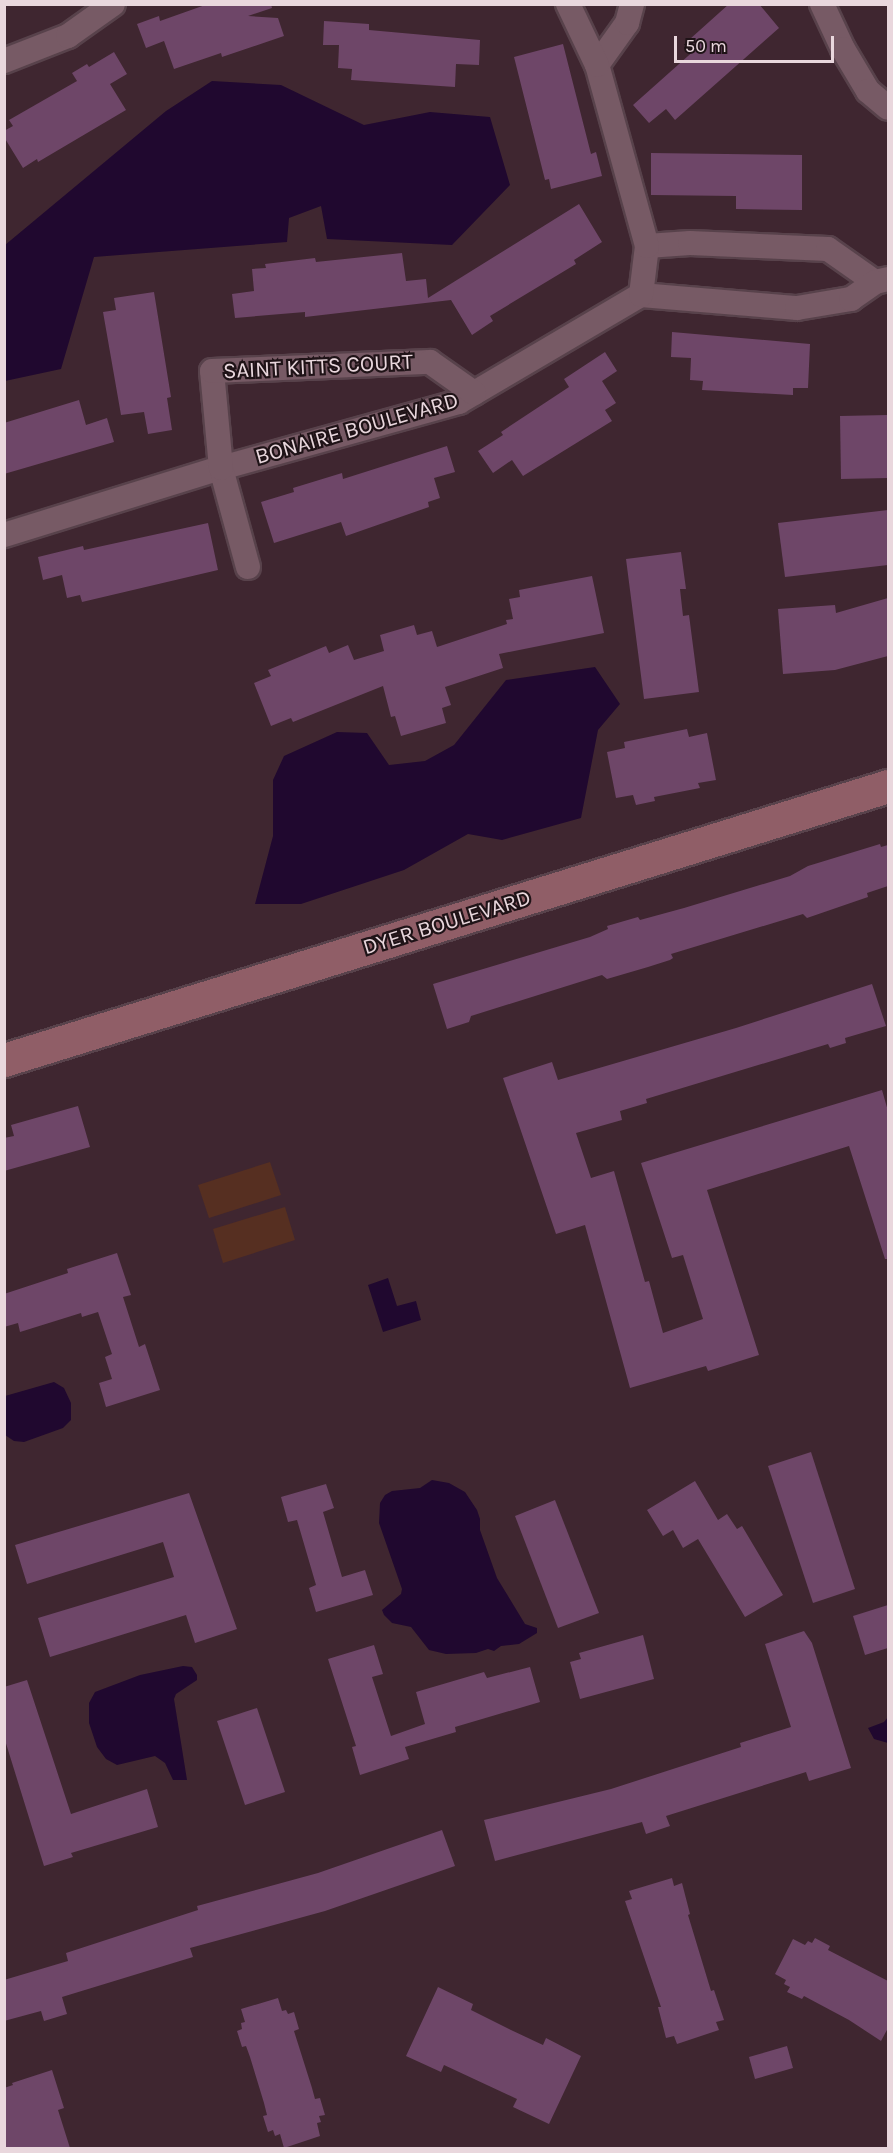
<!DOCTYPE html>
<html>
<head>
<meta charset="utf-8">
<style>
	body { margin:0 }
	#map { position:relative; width:893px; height:2153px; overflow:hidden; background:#3f2630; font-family:Karla,sans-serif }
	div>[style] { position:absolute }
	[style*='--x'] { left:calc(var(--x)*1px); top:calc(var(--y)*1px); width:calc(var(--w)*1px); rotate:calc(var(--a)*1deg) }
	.green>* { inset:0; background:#562f21 }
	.water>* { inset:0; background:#20082f }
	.building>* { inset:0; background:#6e4668 }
	.roads { filter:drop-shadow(2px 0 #58424b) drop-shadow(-2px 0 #58424b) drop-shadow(0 2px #58424b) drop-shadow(0 -2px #58424b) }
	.minor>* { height:24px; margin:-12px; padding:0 12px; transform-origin:12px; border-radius:12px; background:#775a65 }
	.secondary>* { height:33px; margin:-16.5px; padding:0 16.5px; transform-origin:16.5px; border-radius:16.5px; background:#905e67 }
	span { translate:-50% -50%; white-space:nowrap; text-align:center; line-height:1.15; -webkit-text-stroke:4.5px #1f1317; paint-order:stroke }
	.street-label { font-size:22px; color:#e9d7dd }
	.frame { position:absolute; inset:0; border:6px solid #e9d7dd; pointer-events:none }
	.scale { position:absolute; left:674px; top:36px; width:160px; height:27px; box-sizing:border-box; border:3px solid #e9d7dd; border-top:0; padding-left:8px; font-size:18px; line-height:21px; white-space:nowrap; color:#e9d7dd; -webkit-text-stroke:4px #1f1317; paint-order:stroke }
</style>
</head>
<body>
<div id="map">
	<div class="green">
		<i style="clip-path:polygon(270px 1162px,281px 1195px,209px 1218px,198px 1185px)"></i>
		<i style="clip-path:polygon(285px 1207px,295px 1240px,223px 1263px,213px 1229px)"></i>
	</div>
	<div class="water">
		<i style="clip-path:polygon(212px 81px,281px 85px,364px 125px,430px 112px,490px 117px,510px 185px,452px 245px,327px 239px,321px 206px,289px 218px,287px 242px,94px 257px,61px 369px,5px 381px,5px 245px,166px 111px)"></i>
		<i style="clip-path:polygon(595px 667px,620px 704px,598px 730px,581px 818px,502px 840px,468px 834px,404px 870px,301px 904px,255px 904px,273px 836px,273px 780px,284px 756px,337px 732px,367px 733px,389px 765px,425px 761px,454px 745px,506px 680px)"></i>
		<i style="clip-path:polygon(388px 1278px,397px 1306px,416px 1301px,421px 1320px,383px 1332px,368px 1285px)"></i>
		<i style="clip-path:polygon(54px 1382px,64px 1388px,71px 1403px,71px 1420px,63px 1428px,24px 1442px,14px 1441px,5px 1435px,5px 1396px)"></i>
		<i style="clip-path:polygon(432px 1480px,449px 1483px,465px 1492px,477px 1510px,480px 1519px,480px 1530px,497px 1578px,525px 1624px,537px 1628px,537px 1633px,519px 1644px,501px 1646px,494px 1651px,488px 1649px,476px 1653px,446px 1654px,429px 1650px,411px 1627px,392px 1623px,384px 1615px,382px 1610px,401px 1594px,402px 1589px,379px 1523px,380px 1503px,385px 1495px,392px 1491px,420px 1488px)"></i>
		<i style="clip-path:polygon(183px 1666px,192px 1667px,197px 1675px,197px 1680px,176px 1694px,174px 1699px,187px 1780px,173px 1780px,165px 1763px,155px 1756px,117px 1765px,106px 1759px,97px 1747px,89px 1723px,89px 1703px,95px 1692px,140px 1675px)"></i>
		<i style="clip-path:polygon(888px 1717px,888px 1743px,874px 1739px,868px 1728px,884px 1722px)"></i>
	</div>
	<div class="building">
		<i style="clip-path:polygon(208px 4px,271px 4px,272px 8px,248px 16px,278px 18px,284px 36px,222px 57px,221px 53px,174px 69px,164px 41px,146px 48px,137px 24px,159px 16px,160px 21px)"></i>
		<i style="clip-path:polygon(729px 4px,759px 4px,779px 28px,675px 120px,666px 109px,649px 123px,633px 105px,697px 48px,690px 39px)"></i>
		<i style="clip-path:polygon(324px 21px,369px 24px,369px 30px,480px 40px,479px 65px,456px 64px,455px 87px,351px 80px,352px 69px,338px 68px,339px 45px,323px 45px)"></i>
		<i style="clip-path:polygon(563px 44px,591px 154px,596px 152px,602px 176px,551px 189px,549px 179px,545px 180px,514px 57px)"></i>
		<i style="clip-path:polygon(114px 52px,127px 74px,110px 84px,126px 110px,38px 162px,37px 159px,23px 168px,4px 137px,4px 131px,13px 126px,9px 120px,77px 81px,72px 73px,87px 64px,89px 67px)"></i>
		<i style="clip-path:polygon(651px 153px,802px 155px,802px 210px,736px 209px,736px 196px,651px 195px)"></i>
		<i style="clip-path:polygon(579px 204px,602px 242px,574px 260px,576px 264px,490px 316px,493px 321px,472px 335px,451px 300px,305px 317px,305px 312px,235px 318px,232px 294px,254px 291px,252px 269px,266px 268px,265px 264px,315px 258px,316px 262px,402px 253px,406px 281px,426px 279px,428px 298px)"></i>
		<i style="clip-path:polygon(154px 292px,171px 397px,167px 398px,172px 430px,148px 434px,144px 412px,121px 415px,103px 312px,116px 310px,114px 298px)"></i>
		<i style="clip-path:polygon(672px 332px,810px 344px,808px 388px,793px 388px,793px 395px,702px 390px,703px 381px,690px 380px,691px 358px,671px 357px)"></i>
		<i style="clip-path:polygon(605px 352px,617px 371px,602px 381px,616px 403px,605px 410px,612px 421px,523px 476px,512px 460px,493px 473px,478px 451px,503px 435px,501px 432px,569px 387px,564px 379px)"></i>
		<i style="clip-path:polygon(79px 400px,86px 425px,107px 418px,114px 442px,4px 474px,4px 423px)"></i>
		<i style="clip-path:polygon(888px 415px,888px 478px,841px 479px,840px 416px)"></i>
		<i style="clip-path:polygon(447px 446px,455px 472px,434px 478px,440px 498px,428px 502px,429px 507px,346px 536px,341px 522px,274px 543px,261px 502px,294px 492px,293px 488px,342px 473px,343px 479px)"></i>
		<i style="clip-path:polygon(888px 510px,888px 565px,785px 577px,778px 523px)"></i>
		<i style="clip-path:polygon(208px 523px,218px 570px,82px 602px,80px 595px,67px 598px,62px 575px,43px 580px,38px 557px,83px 546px,84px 550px)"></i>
		<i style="clip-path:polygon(681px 552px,686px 589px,680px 589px,683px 616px,689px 615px,699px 692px,644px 699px,626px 559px)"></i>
		<i style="clip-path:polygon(592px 576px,604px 633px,499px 654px,503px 668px,445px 687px,451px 705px,442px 708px,446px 723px,401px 736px,395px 716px,391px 717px,383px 686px,293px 722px,291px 718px,271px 726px,254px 683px,271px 676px,268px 670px,326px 646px,329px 653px,348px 645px,354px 660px,384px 651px,380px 635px,414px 625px,417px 635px,432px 631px,437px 647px,507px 624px,506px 620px,513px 619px,509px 599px,520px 597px,519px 590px)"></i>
		<i style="clip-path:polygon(888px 598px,888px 656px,835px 670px,783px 674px,778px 609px,835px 605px,836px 613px)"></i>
		<i style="clip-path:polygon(687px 729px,689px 737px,707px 733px,716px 780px,698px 783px,700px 788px,654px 797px,655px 801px,636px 805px,633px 795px,616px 798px,607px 752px,625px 748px,624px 742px)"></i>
		<i style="clip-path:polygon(880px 844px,881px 847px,888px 845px,888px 886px,867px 893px,868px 897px,807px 918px,803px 914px,671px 954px,673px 958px,670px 960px,648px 967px,607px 979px,602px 975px,471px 1016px,469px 1022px,447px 1029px,433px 984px,590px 937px,608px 929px,607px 926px,638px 917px,640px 920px,684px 908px,790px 876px,808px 866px)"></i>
		<i style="clip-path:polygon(872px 984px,886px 1026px,845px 1038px,846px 1043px,830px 1048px,828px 1044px,646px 1099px,647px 1103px,620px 1111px,622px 1120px,576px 1133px,591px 1178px,614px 1171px,645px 1282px,649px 1281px,663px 1333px,703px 1319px,683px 1255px,672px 1258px,641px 1163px,882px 1090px,888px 1111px,888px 1259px,885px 1259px,849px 1146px,707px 1190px,759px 1355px,708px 1371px,706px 1366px,630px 1388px,585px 1225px,556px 1234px,503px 1078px,552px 1062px,558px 1080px,736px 1028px)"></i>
		<i style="clip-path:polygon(78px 1106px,90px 1147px,4px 1171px,4px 1138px,14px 1136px,11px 1125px)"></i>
		<i style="clip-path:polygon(117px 1253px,131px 1295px,123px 1297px,139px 1347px,145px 1344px,160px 1390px,106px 1407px,99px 1383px,112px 1379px,105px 1357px,112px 1354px,98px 1312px,82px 1317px,81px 1313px,20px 1332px,18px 1323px,4px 1327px,4px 1294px,68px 1273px,67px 1269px)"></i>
		<i style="clip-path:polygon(811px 1452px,855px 1589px,813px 1603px,768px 1466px)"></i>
		<i style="clip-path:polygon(695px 1481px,718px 1520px,727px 1514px,737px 1529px,742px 1526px,783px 1595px,745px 1617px,698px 1539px,683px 1548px,673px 1530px,663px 1536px,647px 1510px)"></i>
		<i style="clip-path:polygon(326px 1484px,334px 1508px,323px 1512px,342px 1577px,365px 1570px,373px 1595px,316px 1612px,309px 1588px,316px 1585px,297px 1520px,288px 1522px,281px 1497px)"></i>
		<i style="clip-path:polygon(189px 1493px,237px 1629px,195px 1643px,186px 1615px,50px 1657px,38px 1618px,174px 1577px,163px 1542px,27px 1584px,15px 1545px)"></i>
		<i style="clip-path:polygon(555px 1500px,599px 1613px,558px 1628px,515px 1516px)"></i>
		<i style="clip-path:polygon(888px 1605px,888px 1648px,865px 1655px,853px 1616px)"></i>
		<i style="clip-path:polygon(804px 1631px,812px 1643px,851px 1768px,809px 1781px,806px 1772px,666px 1816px,670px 1826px,646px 1834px,642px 1822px,495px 1861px,484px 1820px,611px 1789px,741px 1747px,740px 1743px,791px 1727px,765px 1644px)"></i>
		<i style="clip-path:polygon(643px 1635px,654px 1679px,580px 1699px,570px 1662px,581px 1659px,579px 1653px)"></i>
		<i style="clip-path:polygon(374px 1645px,383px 1674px,372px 1677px,391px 1736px,425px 1724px,416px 1692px,484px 1672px,487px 1678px,530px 1667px,540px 1702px,455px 1727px,456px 1732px,405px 1747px,409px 1759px,360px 1775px,352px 1747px,356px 1746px,328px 1659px)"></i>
		<i style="clip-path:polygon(27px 1680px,71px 1814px,147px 1789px,158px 1827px,71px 1853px,73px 1857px,44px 1866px,4px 1737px,4px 1687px)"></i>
		<i style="clip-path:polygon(257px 1708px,285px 1792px,245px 1805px,217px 1721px)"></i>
		<i style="clip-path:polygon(442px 1830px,455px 1866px,325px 1911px,190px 1948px,193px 1957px,62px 1997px,67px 2014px,44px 2021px,41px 2011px,4px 2021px,4px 1980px,68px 1961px,66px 1953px,198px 1910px,197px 1906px,318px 1873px)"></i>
		<i style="clip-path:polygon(672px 1878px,674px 1886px,682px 1883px,690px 1914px,688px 1915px,711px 1991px,714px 1990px,724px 2020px,716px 2022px,719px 2030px,677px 2044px,674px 2036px,666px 2038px,658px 2007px,661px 2007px,625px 1901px,632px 1899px,629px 1891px)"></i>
		<i style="clip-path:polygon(815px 1938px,830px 1946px,828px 1950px,888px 1981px,888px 2028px,881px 2041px,849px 2020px,804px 1996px,802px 1999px,787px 1992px,790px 1987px,784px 1984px,786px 1980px,775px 1974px,793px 1939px,805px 1945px,808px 1941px,812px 1943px)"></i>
		<i style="clip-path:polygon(438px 1987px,473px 2004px,471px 2010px,511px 2030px,543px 2045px,546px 2038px,581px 2056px,549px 2124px,513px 2107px,517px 2099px,444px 2065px,441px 2072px,406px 2056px)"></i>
		<i style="clip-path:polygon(278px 1998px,282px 2011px,286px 2010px,288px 2014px,294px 2012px,299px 2029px,294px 2031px,312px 2088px,315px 2099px,320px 2098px,325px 2115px,319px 2116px,321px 2122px,317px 2123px,320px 2136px,284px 2148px,280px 2134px,275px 2136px,273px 2130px,268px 2132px,263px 2116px,267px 2115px,264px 2103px,250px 2057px,246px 2046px,242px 2047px,237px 2031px,242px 2029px,241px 2023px,245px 2022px,241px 2009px)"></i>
		<i style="clip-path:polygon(787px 2046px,793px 2068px,755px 2079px,749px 2057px)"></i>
		<i style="clip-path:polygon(52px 2070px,64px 2108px,58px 2110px,70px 2148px,4px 2148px,4px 2088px,13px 2085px,12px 2083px)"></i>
	</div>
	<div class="roads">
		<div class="minor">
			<i style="--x:822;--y:4;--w:50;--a:65"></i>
			<i style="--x:843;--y:49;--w:49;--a:59.2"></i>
			<i style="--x:868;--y:91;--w:26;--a:40"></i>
			<i style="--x:4;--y:61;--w:69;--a:-21.3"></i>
			<i style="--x:68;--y:36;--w:55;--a:-35.4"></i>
			<i style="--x:597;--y:65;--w:52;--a:-54.5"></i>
			<i style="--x:627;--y:23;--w:20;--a:-75"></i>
			<i style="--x:647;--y:246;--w:43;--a:-4"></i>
			<i style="--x:690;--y:243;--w:138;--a:2.5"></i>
			<i style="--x:828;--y:249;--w:57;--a:35.1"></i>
			<i style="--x:875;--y:282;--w:13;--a:-13"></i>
			<i style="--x:641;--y:295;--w:157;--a:4.8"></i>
			<i style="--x:797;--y:308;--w:55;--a:-9.5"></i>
			<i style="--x:851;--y:299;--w:29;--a:-35"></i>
			<i style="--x:4;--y:535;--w:227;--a:-17.2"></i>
			<i style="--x:221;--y:468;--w:247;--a:-15.5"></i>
			<i style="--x:459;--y:402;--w:211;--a:-30.5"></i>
			<i style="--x:641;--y:295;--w:49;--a:-83"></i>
			<i style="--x:647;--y:246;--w:188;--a:-105.4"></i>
			<i style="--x:597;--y:65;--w:68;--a:-115.4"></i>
			<i style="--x:248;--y:567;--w:103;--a:-105.3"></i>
			<i style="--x:221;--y:468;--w:97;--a:-95.3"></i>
			<i style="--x:212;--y:371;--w:218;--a:-2.4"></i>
			<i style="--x:430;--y:362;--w:54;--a:35.2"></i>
		</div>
		<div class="secondary">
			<i style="--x:4;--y:1060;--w:925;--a:-17.22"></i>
		</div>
	</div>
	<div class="street-label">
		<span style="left:318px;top:367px;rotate:-3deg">SAINT KITTS COURT</span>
		<span style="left:357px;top:429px;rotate:-16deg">BONAIRE BOULEVARD</span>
		<span style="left:447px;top:923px;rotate:-17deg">DYER BOULEVARD</span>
	</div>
	<div class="frame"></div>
	<div class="scale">50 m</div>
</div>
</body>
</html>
